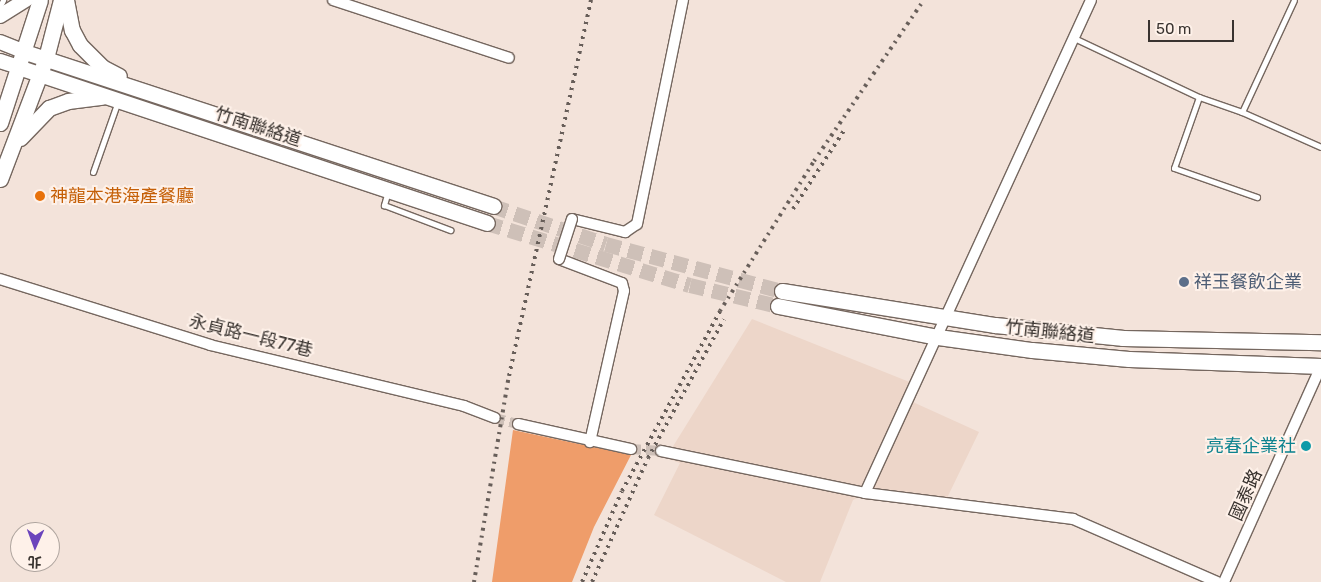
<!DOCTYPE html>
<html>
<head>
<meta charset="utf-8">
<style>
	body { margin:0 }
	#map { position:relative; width:1321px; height:582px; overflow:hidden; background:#f3e3da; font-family:Rubik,"Noto Sans TC",sans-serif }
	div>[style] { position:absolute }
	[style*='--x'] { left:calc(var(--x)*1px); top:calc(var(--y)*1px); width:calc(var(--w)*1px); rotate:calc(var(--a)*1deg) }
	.built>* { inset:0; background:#edd6c9 }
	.forest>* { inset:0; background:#ef9d6a }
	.street-tunnel>* { height:10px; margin-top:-5px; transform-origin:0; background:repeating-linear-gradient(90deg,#cec0b8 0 10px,transparent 0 15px) }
	.primary-tunnel>* { height:15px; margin-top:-7.5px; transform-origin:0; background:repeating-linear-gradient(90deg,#cec0b8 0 15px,transparent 0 23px) }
	.roads { filter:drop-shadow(1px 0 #75675f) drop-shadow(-1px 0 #75675f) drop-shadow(0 1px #75675f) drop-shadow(0 -1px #75675f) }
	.lane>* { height:5px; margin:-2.5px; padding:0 2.5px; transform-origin:2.5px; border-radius:2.5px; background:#fff }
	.street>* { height:10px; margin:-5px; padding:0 5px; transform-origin:5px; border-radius:5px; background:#fff }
	.secondary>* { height:14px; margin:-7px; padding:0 7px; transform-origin:7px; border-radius:7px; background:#fff }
	.primary>* { height:15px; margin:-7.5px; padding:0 7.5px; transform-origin:7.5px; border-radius:7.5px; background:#fff }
	.rail>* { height:4px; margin-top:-2px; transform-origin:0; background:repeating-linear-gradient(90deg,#675e59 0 2.5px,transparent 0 7.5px) }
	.bridges { filter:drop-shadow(1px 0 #75675f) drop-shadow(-1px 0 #75675f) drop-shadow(0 1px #75675f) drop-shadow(0 -1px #75675f) }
	.street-bridge>* { height:10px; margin:-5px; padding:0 5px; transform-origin:5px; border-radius:5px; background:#fff }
	.dots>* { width:14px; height:14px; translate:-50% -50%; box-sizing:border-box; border:2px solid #fef1e9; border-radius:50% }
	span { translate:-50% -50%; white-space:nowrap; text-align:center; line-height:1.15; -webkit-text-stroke:4px #fef1e9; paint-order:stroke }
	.street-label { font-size:18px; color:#39332f }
	.food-label { font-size:18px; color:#c56008 }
	.left { translate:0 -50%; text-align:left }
	.service-label { font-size:18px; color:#4e5e75 }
	.culture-label { font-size:18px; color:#0d838f }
	.right { translate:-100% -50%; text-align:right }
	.north { position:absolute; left:10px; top:522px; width:50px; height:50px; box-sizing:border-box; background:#fef1e9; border:1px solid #afa59f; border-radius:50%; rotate:182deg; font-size:14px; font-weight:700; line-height:20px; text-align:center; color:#39332f }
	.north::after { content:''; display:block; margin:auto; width:18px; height:22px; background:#6b44bc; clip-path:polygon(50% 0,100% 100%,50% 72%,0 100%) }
	.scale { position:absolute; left:1148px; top:20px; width:86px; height:22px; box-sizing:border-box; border:2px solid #39332f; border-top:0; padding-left:6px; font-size:15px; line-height:18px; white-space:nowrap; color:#39332f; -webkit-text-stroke:4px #fef1e9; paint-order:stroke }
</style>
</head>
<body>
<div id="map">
	<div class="built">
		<i style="clip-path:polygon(752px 319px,912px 383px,904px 398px,979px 432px,947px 498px,874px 489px,853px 500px,820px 582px,786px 582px,654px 515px,680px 463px,669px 459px,672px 448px)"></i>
	</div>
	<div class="forest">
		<i style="clip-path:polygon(513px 430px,631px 455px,594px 527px,572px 582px,492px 582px)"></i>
	</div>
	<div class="street-tunnel">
		<i style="--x:495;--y:418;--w:24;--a:15"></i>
		<i style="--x:631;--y:449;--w:30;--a:4"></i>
	</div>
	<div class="primary-tunnel">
		<i style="--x:493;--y:206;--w:119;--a:18.6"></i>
		<i style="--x:606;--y:244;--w:182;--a:15"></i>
		<i style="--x:487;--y:223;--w:212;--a:17"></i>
		<i style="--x:690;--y:285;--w:90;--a:13.4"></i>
	</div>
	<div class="roads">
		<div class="lane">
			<i style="--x:0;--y:6;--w:7;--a:-63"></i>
			<i style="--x:1074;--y:38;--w:138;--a:25.3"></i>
			<i style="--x:1199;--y:97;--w:46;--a:19.2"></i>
			<i style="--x:1242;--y:112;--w:86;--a:23.9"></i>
			<i style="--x:1199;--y:97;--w:75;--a:109.4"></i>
			<i style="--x:1174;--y:168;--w:88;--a:19.3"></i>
			<i style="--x:1242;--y:112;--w:123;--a:-65.1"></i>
			<i style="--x:93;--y:172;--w:75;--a:-70.6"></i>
			<i style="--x:388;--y:191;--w:15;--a:106"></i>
			<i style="--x:384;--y:205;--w:71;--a:20.7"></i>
		</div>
		<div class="street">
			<i style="--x:333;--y:0;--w:185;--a:18.2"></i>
			<i style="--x:572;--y:219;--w:55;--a:13.8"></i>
			<i style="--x:625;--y:232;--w:14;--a:-34"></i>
			<i style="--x:637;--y:224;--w:229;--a:-78.4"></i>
			<i style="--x:559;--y:259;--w:67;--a:20.9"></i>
			<i style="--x:622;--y:283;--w:8;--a:76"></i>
			<i style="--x:624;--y:291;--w:155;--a:102.7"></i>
			<i style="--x:0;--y:279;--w:220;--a:17.4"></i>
			<i style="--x:210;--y:345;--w:261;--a:13.5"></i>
			<i style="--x:464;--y:406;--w:33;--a:21"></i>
			<i style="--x:518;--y:424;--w:116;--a:12.5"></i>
			<i style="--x:661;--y:451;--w:208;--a:11.6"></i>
			<i style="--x:865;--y:493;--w:210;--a:7.1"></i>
			<i style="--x:1073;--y:519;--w:157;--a:23.6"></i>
			<i style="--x:865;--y:493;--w:542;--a:-65.37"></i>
			<i style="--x:1224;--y:582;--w:237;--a:-65.8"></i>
		</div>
		<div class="secondary">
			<i style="--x:0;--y:16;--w:31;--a:-32"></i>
			<i style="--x:0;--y:42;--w:27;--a:22"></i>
			<i style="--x:0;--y:61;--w:19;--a:18"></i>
		</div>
		<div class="primary">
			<i style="--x:66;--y:0;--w:31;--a:79"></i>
			<i style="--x:72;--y:30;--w:17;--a:62"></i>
			<i style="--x:80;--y:45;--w:31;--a:45"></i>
			<i style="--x:102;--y:67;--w:19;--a:28"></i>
			<i style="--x:25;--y:52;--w:493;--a:18.2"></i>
			<i style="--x:18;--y:67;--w:494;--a:18.4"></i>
			<i style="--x:0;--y:123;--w:129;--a:-72"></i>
			<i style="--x:20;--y:138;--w:42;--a:-46"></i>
			<i style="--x:49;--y:108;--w:20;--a:-20"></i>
			<i style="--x:68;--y:101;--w:34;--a:-7"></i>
			<i style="--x:0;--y:179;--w:129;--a:-69.2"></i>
			<i style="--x:46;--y:58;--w:60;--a:-75.5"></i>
			<i style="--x:782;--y:291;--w:216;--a:9.1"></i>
			<i style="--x:995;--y:325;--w:129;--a:5.8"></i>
			<i style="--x:1123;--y:338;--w:198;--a:1.2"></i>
			<i style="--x:778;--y:306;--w:163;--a:11"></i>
			<i style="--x:938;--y:337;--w:95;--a:7.9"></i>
			<i style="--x:1032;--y:350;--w:97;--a:5.3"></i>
			<i style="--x:1129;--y:359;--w:192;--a:2.1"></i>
		</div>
	</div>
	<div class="rail">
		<i style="--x:793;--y:209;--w:95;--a:-57"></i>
		<i style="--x:474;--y:582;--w:209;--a:-80.4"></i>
		<i style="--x:509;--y:376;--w:385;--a:-77.7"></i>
		<i style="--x:582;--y:582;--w:99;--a:-66.3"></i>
		<i style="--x:622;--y:491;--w:205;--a:-61.4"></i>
		<i style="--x:720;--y:311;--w:177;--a:-57.9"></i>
		<i style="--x:814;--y:161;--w:195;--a:-55.7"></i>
		<i style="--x:592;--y:582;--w:136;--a:-65.7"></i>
		<i style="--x:648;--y:458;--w:158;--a:-61.3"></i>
	</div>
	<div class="bridges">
		<div class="street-bridge">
			<i style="--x:559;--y:259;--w:42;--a:-72"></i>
		</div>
	</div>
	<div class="dots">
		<i style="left:40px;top:196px;background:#e8710a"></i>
		<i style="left:1184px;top:282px;background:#5c6f8a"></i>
		<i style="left:1306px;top:446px;background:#0f9aa8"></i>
	</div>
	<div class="street-label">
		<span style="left:258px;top:127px;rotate:18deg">竹南聯絡道</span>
		<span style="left:1050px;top:332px;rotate:6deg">竹南聯絡道</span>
		<span style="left:251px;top:336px;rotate:14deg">永貞路一段77巷</span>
		<span style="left:1246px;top:495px;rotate:-66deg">國泰路</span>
	</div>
	<div class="food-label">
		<span class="left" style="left:50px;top:196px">神龍本港海產餐廳</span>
	</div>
	<div class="service-label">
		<span class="left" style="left:1194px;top:282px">祥玉餐飲企業</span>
	</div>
	<div class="culture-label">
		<span class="right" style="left:1296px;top:446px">亮春企業社</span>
	</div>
	<div class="north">北</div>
	<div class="scale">50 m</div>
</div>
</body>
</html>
